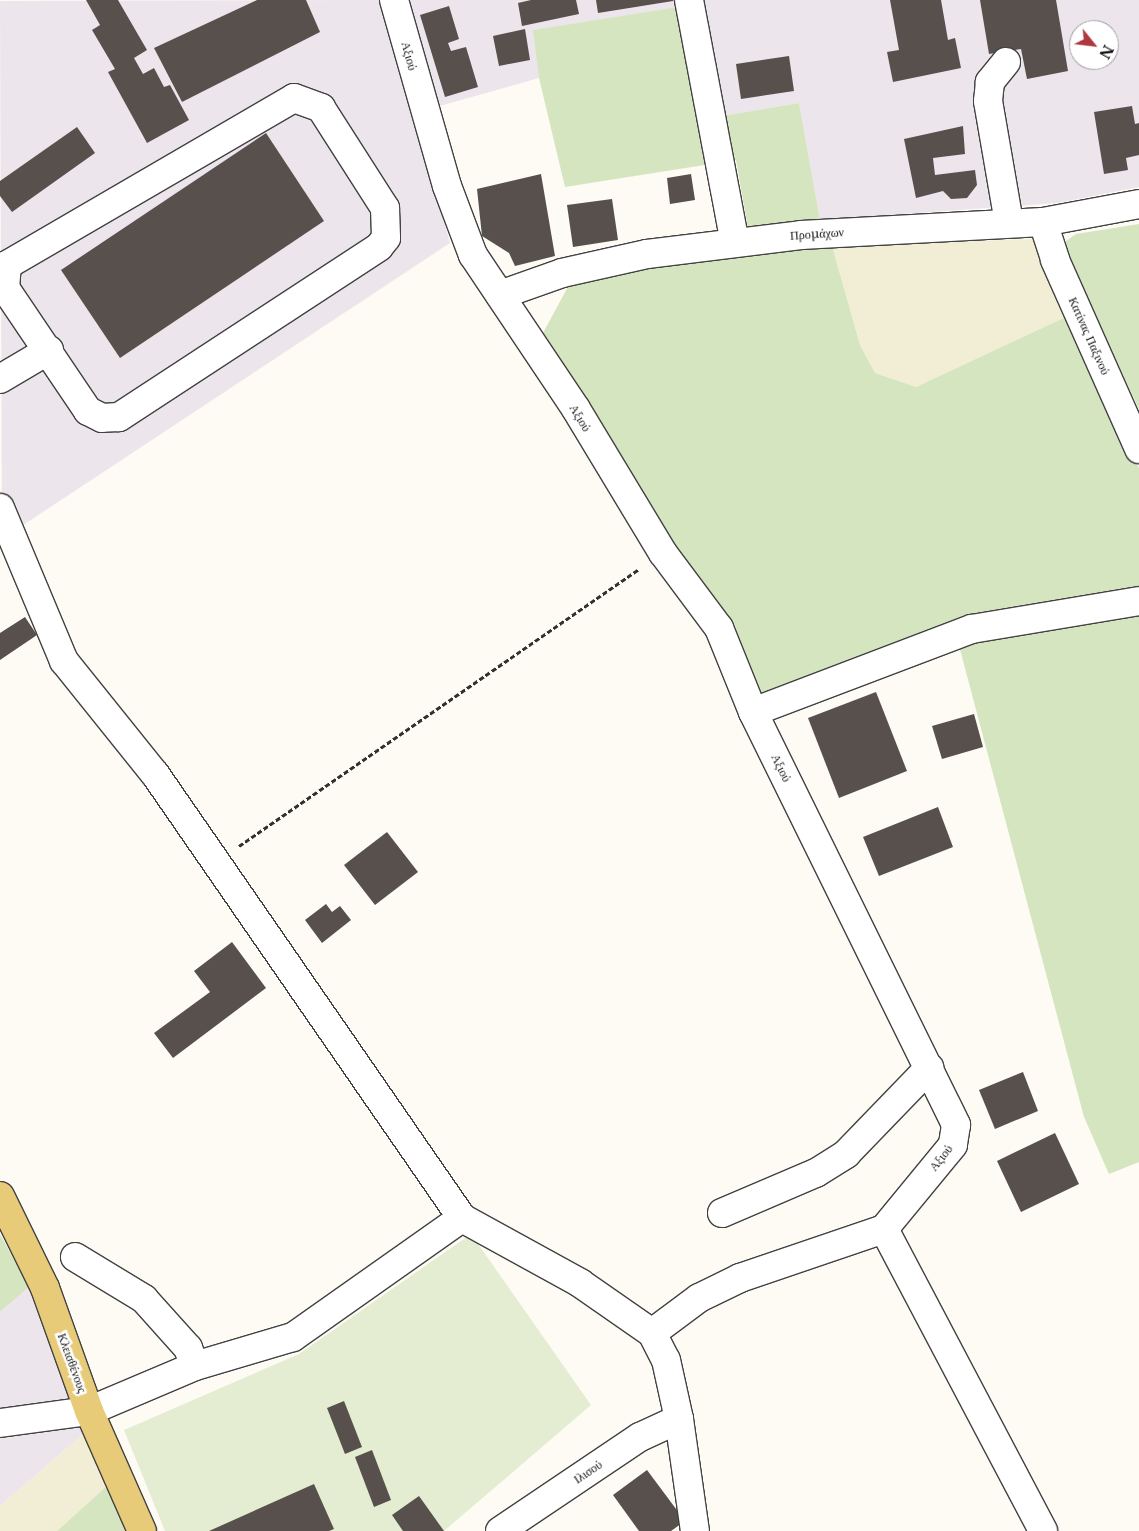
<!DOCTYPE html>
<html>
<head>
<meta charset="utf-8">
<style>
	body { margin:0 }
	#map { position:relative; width:1139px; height:1531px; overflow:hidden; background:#fdfbf3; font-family:"Libre Baskerville",serif }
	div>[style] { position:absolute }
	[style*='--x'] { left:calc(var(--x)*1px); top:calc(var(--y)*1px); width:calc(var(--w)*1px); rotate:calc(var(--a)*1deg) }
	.industrial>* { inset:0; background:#ece5ec }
	.farmland>* { inset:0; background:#f1eed5 }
	.green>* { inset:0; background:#d4e5c0 }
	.pitch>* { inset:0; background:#e4edd1 }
	.building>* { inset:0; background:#57504d }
	.path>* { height:3px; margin-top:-1.5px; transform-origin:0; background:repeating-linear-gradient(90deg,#313131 0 5px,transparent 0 7.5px) }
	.roads { filter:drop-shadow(1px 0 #424242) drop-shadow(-1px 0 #424242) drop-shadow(0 1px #424242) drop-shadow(0 -1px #424242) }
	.minor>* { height:28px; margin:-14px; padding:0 14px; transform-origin:14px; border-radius:14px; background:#fff }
	.major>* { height:28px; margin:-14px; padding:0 14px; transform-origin:14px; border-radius:14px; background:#e8cb79 }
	span { translate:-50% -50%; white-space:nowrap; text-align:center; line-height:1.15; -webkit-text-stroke:5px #fff; paint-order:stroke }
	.street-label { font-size:12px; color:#0f0f0f }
	.north { position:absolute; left:1069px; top:20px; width:50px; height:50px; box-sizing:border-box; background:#fff; border:1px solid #9f9f9f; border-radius:50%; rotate:119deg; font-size:14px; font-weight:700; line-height:20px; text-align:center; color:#0f0f0f }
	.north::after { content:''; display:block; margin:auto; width:18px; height:22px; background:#af383f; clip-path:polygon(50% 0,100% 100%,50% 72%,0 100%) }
</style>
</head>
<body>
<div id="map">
	<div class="industrial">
		<i style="clip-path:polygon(383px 0,450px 243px,2px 539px,0 1px)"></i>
		<i style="clip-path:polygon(evenodd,406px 0,1139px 0,1139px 187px,1057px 203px,820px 220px,799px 103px,722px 116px,699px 4px,534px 30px,539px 78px,436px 107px,406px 0,1079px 30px,1109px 30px,1109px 60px,1079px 60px,1079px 30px)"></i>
		<i style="clip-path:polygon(29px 1287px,88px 1430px,0 1506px,0 1312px)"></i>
	</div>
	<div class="farmland">
		<i style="clip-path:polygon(1034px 239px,1070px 315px,916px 387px,875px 373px,860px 345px,832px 246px)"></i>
		<i style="clip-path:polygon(88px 1430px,108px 1485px,57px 1531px,0 1531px,0 1506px)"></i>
	</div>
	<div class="green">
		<i style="clip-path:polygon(678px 7px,698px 120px,799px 103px,820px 220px,748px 228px,736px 160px,565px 187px,539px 78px,533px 30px)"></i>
		<i style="clip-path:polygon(1139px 224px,1139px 409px,1066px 254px,1066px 241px,1076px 234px)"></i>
		<i style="clip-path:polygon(832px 246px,860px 345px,875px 373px,916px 387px,1070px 315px,1139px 468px,1139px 1162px,1109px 1174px,1084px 1117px,957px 638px,764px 706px,543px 333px,570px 283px,729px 251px)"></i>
		<i style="clip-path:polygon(0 1234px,29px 1287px,0 1312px)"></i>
		<i style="clip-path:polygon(108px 1485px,127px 1531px,57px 1531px)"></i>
	</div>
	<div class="pitch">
		<i style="clip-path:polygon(471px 1234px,591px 1405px,444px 1531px,165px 1531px,124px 1430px,299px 1354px)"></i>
	</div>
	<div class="building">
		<i style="clip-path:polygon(86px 0,118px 0,147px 50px,134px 58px,143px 74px,154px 68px,164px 87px,170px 85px,189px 120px,147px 143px,108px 72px,115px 69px,92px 30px,100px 25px)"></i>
		<i style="clip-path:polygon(257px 0,306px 0,320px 32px,182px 102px,154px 48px)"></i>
		<i style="clip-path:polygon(531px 0,576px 0,579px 14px,522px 26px,518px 3px)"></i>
		<i style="clip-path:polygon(596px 0,673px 0,673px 1px,598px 13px)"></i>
		<i style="clip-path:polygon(890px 0,941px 0,948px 40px,955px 38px,961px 68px,893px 82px,887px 52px,899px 50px)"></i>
		<i style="clip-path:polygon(980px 0,1056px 0,1068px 71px,1027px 79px,1021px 49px,989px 54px)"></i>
		<i style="clip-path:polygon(449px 6px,459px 39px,448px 43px,451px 51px,466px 47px,478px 87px,445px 97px,420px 15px)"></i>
		<i style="clip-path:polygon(525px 29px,530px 60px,499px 66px,493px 36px)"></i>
		<i style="clip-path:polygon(789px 56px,794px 91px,741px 99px,736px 64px)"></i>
		<i style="clip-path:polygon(1132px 106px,1135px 124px,1139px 123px,1139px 155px,1126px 158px,1128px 170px,1104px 174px,1094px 112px)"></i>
		<i style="clip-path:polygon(963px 126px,965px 154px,933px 158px,935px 175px,975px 170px,977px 185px,967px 198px,951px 199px,943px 191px,916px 198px,904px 139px)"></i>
		<i style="clip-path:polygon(77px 127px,95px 153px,12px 212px,0 196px,0 181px)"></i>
		<i style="clip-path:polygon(266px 133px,324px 221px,120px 358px,61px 270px)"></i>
		<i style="clip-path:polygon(541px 174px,555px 256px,515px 266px,509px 253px,482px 236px,477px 189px)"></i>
		<i style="clip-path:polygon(691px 174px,695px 200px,670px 204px,667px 178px)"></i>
		<i style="clip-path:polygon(612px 199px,618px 240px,573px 247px,567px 205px)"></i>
		<i style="clip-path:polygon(25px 617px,37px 635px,0 660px,0 633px)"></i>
		<i style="clip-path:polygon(876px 692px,907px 771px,839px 798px,808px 718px)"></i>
		<i style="clip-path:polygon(974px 714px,983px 747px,942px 759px,932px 726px)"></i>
		<i style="clip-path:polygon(938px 807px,953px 847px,879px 876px,863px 837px)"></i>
		<i style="clip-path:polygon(387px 832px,418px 872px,375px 905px,344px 865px)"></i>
		<i style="clip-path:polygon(326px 904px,332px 912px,340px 906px,351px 920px,322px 943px,305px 920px)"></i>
		<i style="clip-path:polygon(232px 942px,266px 988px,173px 1058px,154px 1033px,210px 992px,194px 971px)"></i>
		<i style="clip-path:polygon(1023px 1072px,1038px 1111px,995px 1129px,979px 1090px)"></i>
		<i style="clip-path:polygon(1055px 1133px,1079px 1184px,1021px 1212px,997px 1161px)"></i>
		<i style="clip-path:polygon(344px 1401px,362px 1447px,345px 1454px,327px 1408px)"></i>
		<i style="clip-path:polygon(372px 1450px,391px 1500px,374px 1507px,355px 1457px)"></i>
		<i style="clip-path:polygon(647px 1470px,685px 1521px,671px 1531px,639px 1531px,613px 1495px)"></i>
		<i style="clip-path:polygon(314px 1484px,334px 1529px,329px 1531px,209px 1531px)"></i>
		<i style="clip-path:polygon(419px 1496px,444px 1531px,403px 1531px,392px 1515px)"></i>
	</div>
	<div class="path">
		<i style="--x:239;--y:846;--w:487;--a:-34.7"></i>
	</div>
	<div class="roads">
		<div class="minor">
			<i style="--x:394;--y:0;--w:193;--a:74.1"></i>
			<i style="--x:447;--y:186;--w:74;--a:69.4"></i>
			<i style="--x:473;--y:255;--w:185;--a:56.2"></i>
			<i style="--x:576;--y:409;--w:168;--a:58.9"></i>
			<i style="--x:663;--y:553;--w:94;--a:53.3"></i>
			<i style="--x:719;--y:628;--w:91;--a:68"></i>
			<i style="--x:753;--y:712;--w:460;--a:63.8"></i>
			<i style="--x:956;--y:1125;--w:20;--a:99"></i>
			<i style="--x:953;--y:1145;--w:109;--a:129.4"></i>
			<i style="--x:689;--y:0;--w:247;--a:79.3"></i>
			<i style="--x:1006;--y:62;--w:26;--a:129"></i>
			<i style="--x:990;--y:82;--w:19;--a:96"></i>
			<i style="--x:988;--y:101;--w:124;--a:80.2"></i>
			<i style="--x:294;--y:98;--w:29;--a:20"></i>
			<i style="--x:321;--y:108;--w:119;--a:57.4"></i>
			<i style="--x:385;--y:208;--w:30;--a:88"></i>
			<i style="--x:386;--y:238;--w:11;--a:128"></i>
			<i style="--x:379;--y:247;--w:311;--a:146.8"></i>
			<i style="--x:119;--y:417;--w:17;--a:177"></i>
			<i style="--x:102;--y:418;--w:16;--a:-153"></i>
			<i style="--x:88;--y:411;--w:148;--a:-124"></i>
			<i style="--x:5;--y:288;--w:23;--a:-85"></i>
			<i style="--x:7;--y:265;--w:332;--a:-30.2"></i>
			<i style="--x:1043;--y:222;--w:40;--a:72"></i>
			<i style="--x:1055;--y:260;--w:207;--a:66"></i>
			<i style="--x:500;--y:295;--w:66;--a:-19.5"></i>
			<i style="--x:562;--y:273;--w:87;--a:-12.6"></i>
			<i style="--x:647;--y:254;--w:155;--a:-7"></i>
			<i style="--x:801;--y:235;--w:242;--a:-3.1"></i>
			<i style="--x:1043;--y:222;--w:98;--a:-10.6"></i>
			<i style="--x:0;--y:379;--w:57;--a:-30.6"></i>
			<i style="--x:0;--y:508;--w:166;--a:67.3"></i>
			<i style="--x:64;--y:661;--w:145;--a:51.2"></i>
			<i style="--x:155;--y:774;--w:540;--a:55.34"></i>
			<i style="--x:462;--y:1218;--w:135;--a:28.8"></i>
			<i style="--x:580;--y:1283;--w:88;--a:34.8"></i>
			<i style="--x:652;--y:1333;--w:30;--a:63"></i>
			<i style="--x:666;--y:1360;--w:60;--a:77.6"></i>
			<i style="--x:679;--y:1419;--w:113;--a:81.9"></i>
			<i style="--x:753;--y:712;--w:234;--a:-20.8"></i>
			<i style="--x:972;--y:629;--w:169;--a:-9.5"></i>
			<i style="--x:722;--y:1213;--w:102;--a:-23.1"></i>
			<i style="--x:816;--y:1173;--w:36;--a:-32"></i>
			<i style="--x:846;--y:1154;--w:120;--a:-46"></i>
			<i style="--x:884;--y:1229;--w:341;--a:62.2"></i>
			<i style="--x:75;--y:1257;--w:81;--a:31.3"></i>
			<i style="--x:144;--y:1299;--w:66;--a:48.1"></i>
			<i style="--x:188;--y:1348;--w:19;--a:69"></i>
			<i style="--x:652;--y:1333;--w:59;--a:-36.7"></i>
			<i style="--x:699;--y:1298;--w:46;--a:-26"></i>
			<i style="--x:740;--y:1278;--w:152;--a:-18.8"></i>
			<i style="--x:0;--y:1423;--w:90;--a:-7.7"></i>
			<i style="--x:89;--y:1411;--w:115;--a:-23"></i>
			<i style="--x:195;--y:1366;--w:102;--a:-16.5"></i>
			<i style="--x:293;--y:1337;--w:207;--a:-35.2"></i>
			<i style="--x:500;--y:1531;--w:169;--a:-33.9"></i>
			<i style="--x:640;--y:1437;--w:43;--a:-24.8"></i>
		</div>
		<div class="major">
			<i style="--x:0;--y:1196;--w:102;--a:63.9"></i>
			<i style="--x:45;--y:1288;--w:131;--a:70.3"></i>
			<i style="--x:89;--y:1411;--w:131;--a:66.2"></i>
		</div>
	</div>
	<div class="street-label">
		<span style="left:409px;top:56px;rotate:75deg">Αξιού</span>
		<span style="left:817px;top:234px;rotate:-4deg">Προμάχων</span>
		<span style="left:1089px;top:336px;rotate:66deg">Κατίνας Παξινού</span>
		<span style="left:580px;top:418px;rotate:59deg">Αξιού</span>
		<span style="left:781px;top:768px;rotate:64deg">Αξιού</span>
		<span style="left:941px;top:1158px;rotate:-52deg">Αξιού</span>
		<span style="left:72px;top:1363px;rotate:70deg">Κλεισθένους</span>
		<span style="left:588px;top:1472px;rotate:-34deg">Ιλισού</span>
	</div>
	<div class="north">N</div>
</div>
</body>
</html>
